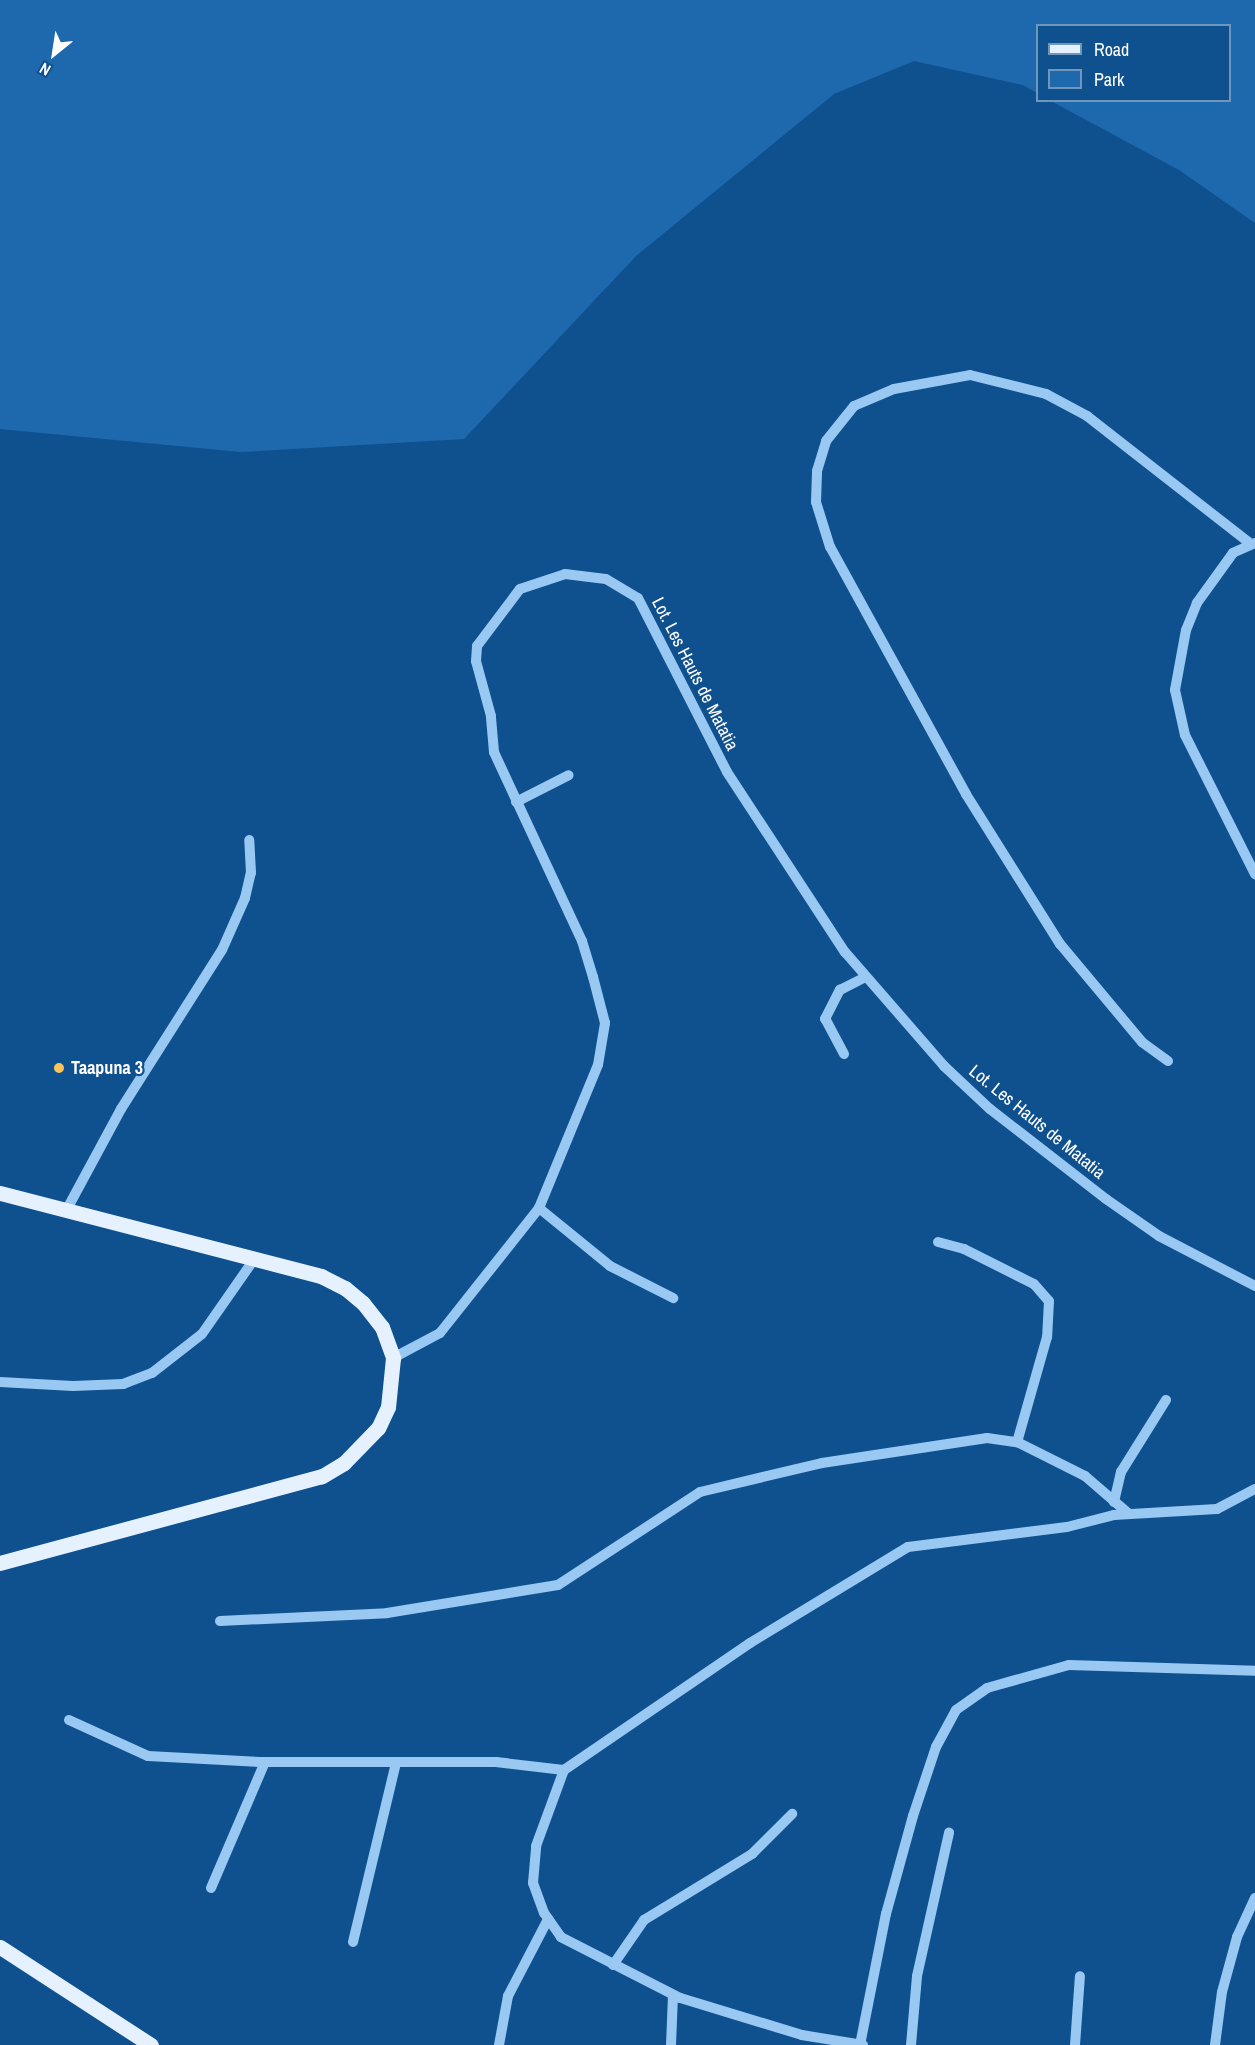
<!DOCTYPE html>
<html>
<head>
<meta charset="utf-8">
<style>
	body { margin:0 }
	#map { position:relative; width:1255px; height:2045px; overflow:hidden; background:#0f518f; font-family:"Archivo Narrow",sans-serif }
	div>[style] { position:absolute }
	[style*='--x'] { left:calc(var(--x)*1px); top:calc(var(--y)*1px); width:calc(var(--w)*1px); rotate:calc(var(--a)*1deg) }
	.green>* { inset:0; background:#1e69ad }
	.minor>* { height:10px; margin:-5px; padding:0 5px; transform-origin:5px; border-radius:5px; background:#99c8f3 }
	.major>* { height:15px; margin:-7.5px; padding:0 7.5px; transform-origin:7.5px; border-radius:7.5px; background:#e5f1ff }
	.dots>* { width:16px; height:16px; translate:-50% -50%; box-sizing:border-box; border:3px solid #0f518f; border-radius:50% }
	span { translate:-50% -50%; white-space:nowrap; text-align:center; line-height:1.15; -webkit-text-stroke:4.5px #0f518f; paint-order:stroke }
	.street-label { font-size:18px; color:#fff }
	.poi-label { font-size:18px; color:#fff; font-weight:700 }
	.left { translate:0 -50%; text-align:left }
	.legend { position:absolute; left:1036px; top:24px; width:195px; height:78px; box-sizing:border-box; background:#0f518f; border:2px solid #6f97bc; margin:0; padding:8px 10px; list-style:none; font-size:18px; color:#fff }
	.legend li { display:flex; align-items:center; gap:12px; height:30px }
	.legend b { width:30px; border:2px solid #6f97bc }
	.north { position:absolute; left:24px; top:24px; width:60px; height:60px; -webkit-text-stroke:4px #0f518f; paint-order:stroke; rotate:210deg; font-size:16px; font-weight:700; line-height:24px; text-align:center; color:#fff }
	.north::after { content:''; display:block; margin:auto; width:21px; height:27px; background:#fff; clip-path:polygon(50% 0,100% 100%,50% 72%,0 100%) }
</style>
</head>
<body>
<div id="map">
	<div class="green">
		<i style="clip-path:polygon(0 0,1255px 0,1255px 223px,1179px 170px,1051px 101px,1230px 100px,1230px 26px,1038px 26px,1037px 93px,1023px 85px,914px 61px,834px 94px,636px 256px,464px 439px,241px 452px,0 429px)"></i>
	</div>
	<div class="minor">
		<i style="--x:1255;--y:543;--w:24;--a:156"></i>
		<i style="--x:1233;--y:553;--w:62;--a:125.8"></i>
		<i style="--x:1197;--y:603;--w:29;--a:112"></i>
		<i style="--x:1186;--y:630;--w:61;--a:100.4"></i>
		<i style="--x:1175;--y:690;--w:46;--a:77.5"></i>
		<i style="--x:1185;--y:735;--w:156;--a:63.3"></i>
		<i style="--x:516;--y:802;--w:59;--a:-27"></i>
		<i style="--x:844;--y:1054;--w:40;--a:-118"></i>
		<i style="--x:825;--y:1019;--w:33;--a:-63"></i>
		<i style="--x:840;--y:990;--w:29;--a:-27"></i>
		<i style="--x:1168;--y:1061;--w:32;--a:-144"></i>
		<i style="--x:1142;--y:1042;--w:128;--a:-129.9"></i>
		<i style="--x:1060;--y:944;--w:177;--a:-122.1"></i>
		<i style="--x:966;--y:794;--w:282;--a:-118.8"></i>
		<i style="--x:830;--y:547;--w:47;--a:-107.3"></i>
		<i style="--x:816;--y:502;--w:31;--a:-88"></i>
		<i style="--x:817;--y:471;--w:31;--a:-73"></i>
		<i style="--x:826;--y:441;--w:45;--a:-51.3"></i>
		<i style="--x:854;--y:406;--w:43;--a:-23"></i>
		<i style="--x:894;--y:389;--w:77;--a:-10.4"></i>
		<i style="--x:970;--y:375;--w:78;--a:14"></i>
		<i style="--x:1046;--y:394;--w:47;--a:28.2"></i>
		<i style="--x:1087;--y:416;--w:208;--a:38"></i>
		<i style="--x:539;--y:1208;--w:92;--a:39.2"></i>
		<i style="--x:610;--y:1266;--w:71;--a:26.9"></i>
		<i style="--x:67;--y:1209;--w:114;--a:-61.6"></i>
		<i style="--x:121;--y:1109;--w:188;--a:-57.6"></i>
		<i style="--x:222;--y:950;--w:57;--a:-66.1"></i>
		<i style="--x:245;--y:898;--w:26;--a:-77"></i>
		<i style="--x:251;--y:873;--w:33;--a:-93"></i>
		<i style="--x:938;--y:1242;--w:27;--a:15"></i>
		<i style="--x:964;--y:1249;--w:78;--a:26.6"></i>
		<i style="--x:1034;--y:1284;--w:23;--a:49"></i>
		<i style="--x:1049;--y:1301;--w:36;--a:93"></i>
		<i style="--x:1047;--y:1337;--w:109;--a:105.9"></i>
		<i style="--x:393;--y:1358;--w:53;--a:-28"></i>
		<i style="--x:440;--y:1333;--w:159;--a:-51.6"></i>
		<i style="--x:539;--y:1208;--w:155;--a:-67.6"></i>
		<i style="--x:598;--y:1065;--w:43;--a:-80.5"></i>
		<i style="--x:605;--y:1023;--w:48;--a:-104.6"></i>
		<i style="--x:593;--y:977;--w:38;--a:-107"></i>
		<i style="--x:582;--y:941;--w:208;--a:-115"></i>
		<i style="--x:494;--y:752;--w:36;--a:-95"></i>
		<i style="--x:491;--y:716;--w:57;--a:-105.3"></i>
		<i style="--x:476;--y:661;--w:15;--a:-86"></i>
		<i style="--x:477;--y:646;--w:71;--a:-53"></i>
		<i style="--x:520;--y:589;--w:47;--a:-18.4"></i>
		<i style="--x:565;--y:574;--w:41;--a:7"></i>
		<i style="--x:606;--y:579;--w:37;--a:31"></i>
		<i style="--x:638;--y:598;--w:195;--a:62.9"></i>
		<i style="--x:727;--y:772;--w:215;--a:56.8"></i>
		<i style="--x:845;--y:952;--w:151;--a:49"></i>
		<i style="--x:944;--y:1066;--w:63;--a:43.1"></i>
		<i style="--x:990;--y:1109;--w:147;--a:37.8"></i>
		<i style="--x:1106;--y:1199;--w:65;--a:34.9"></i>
		<i style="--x:1159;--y:1236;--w:108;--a:27.5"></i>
		<i style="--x:0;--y:1382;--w:73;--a:3.1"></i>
		<i style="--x:73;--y:1386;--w:50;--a:-2.3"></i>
		<i style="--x:123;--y:1384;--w:31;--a:-21"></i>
		<i style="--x:152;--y:1373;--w:63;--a:-38"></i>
		<i style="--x:202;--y:1334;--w:93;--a:-55.1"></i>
		<i style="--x:1114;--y:1502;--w:31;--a:-77"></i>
		<i style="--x:1121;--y:1472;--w:85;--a:-58"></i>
		<i style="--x:220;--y:1621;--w:167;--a:-2.7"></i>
		<i style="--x:387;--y:1613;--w:173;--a:-9.3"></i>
		<i style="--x:558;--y:1585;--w:170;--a:-33.2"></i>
		<i style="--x:700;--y:1492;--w:125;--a:-13.4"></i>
		<i style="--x:822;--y:1463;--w:167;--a:-8.6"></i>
		<i style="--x:987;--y:1438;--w:30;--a:8"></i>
		<i style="--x:1017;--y:1442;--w:76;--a:26.6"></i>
		<i style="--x:1085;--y:1476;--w:58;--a:40.8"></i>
		<i style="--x:69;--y:1720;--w:87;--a:24.5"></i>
		<i style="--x:148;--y:1756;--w:112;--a:3.1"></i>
		<i style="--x:260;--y:1762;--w:236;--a:0"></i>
		<i style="--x:496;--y:1762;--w:68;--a:6.7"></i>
		<i style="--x:211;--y:1888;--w:137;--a:-66.8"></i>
		<i style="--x:353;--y:1942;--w:184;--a:-76.5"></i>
		<i style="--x:613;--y:1965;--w:55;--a:-55.4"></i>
		<i style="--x:644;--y:1920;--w:127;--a:-31.4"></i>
		<i style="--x:752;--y:1854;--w:57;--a:-45"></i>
		<i style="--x:499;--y:2045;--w:50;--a:-79.6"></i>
		<i style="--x:508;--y:1996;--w:87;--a:-62.5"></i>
		<i style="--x:671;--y:2045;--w:50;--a:-87.7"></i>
		<i style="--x:860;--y:2045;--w:134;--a:-78.8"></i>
		<i style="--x:886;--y:1914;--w:102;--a:-74.6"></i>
		<i style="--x:913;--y:1816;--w:73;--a:-71.6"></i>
		<i style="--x:936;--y:1747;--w:42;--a:-61.6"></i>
		<i style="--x:956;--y:1710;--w:38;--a:-35"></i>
		<i style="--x:987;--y:1688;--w:85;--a:-15.7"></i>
		<i style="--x:1069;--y:1665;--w:186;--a:1.8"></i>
		<i style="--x:863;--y:2045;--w:62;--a:-170.7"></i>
		<i style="--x:802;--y:2035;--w:127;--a:-163.1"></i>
		<i style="--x:680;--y:1998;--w:134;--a:-152.9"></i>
		<i style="--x:561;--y:1937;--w:29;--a:-125"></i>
		<i style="--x:544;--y:1913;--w:32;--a:-110"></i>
		<i style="--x:533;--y:1883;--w:37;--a:-85"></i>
		<i style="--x:536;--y:1846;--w:81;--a:-69.8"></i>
		<i style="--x:564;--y:1770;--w:225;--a:-34.3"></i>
		<i style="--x:750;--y:1643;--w:185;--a:-31.3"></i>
		<i style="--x:908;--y:1547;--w:160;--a:-7.2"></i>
		<i style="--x:1067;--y:1527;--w:49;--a:-14.3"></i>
		<i style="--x:1114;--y:1515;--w:103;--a:-3.3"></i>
		<i style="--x:1217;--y:1509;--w:43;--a:-27.8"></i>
		<i style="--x:911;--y:2045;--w:69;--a:-85"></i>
		<i style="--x:917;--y:1976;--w:147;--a:-77.4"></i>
		<i style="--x:1075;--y:2045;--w:69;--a:-85.9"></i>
		<i style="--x:1215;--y:2045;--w:53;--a:-82.5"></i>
		<i style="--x:1222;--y:1992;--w:57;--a:-74.7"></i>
		<i style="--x:1237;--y:1937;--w:43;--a:-65.2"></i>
	</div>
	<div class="major">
		<i style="--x:0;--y:1193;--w:332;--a:14.5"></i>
		<i style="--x:321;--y:1276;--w:27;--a:27"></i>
		<i style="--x:345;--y:1288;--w:23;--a:40"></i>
		<i style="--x:363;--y:1303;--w:31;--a:52"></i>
		<i style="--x:382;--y:1327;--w:33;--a:70"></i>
		<i style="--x:393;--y:1358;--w:49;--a:95.8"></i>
		<i style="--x:388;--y:1407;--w:23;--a:115"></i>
		<i style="--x:378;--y:1428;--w:49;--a:134.2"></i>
		<i style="--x:344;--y:1463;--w:26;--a:149"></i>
		<i style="--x:322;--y:1476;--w:334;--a:164.9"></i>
		<i style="--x:0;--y:1947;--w:180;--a:33"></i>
	</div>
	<div class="dots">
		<i style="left:59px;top:1068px;background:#ffc35b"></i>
	</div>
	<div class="street-label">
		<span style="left:695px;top:674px;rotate:63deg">Lot. Les Hauts de Matatia</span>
		<span style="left:1037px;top:1122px;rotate:39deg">Lot. Les Hauts de Matatia</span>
	</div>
	<div class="poi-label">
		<span class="left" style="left:71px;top:1068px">Taapuna 3</span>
	</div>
	<ul class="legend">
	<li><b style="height:8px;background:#e5f1ff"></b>Road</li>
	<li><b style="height:16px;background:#1e69ad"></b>Park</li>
	</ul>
	<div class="north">N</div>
</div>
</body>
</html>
